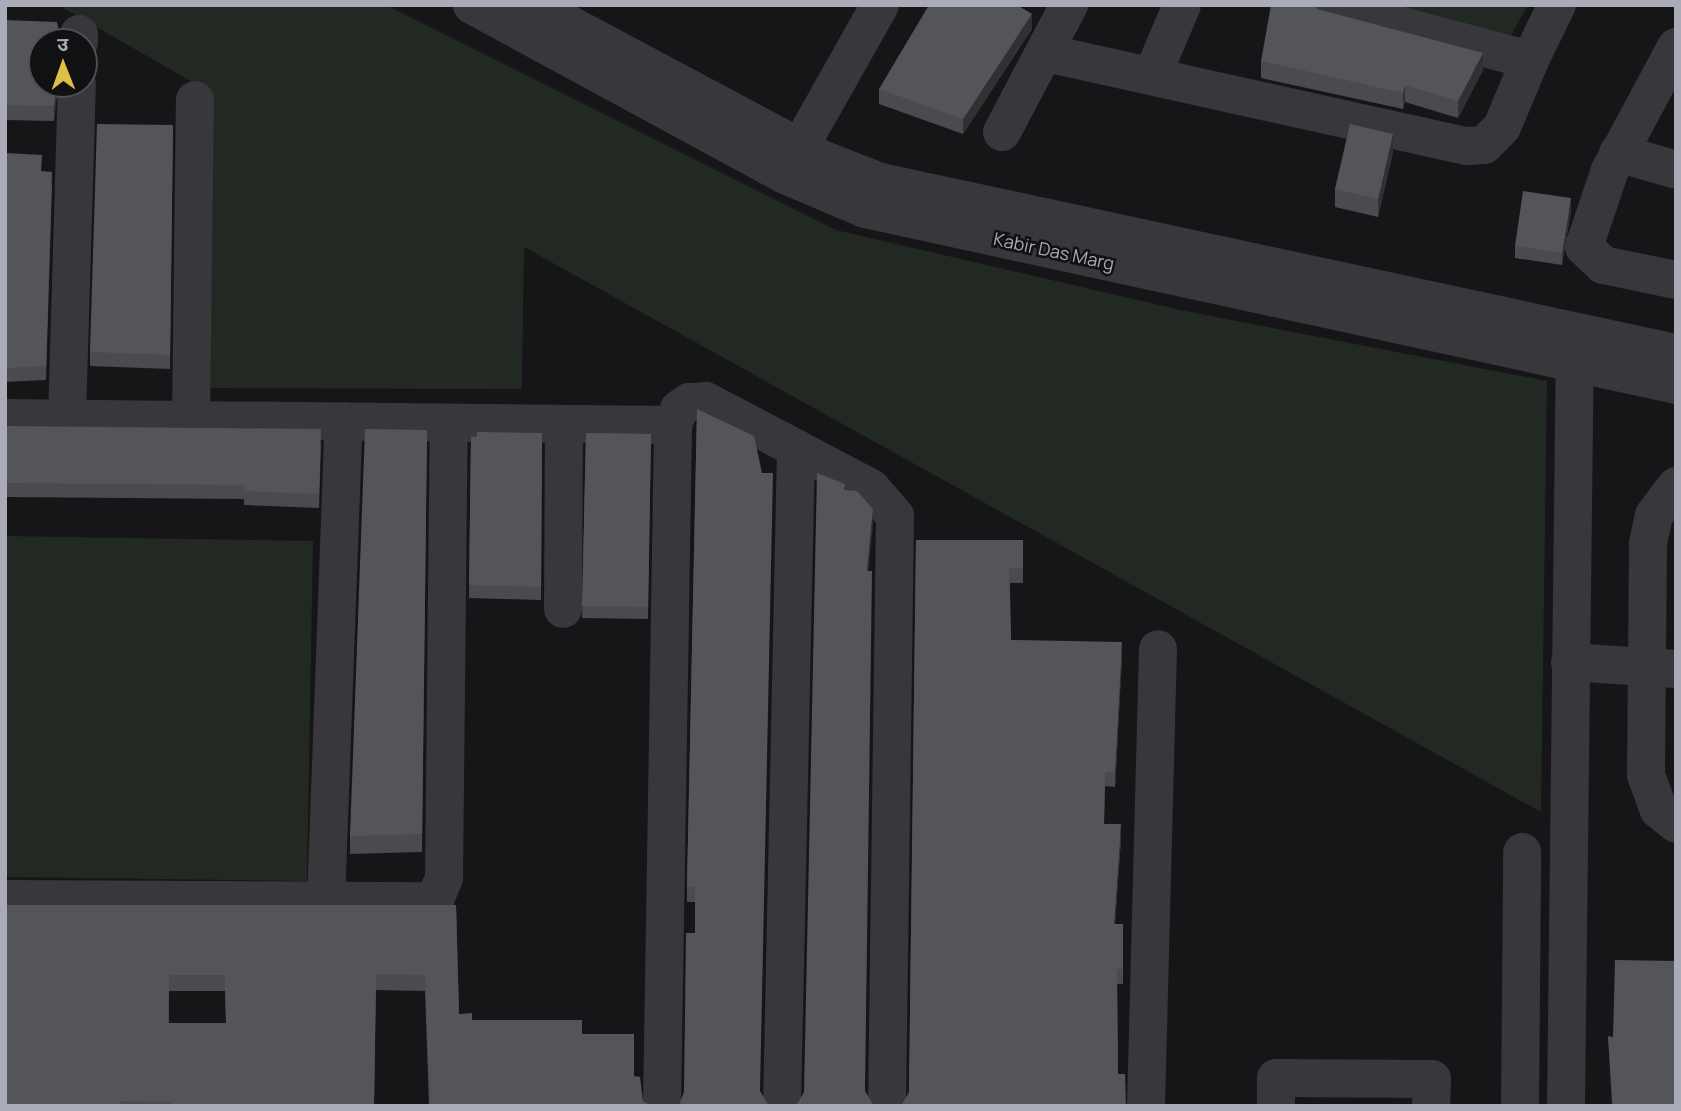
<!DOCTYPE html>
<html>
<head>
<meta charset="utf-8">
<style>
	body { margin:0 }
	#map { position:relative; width:1681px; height:1111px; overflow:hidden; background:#161517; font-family:Manrope,"Noto Sans Devanagari",sans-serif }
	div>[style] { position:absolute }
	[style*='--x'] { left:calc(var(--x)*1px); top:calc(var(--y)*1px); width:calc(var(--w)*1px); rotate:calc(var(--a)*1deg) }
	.green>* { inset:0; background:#222923 }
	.minor>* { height:38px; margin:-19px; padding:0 19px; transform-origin:19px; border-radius:19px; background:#37373c }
	.wall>* { inset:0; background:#4a4a4f }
	.shaded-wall>* { inset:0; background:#313134 }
	.building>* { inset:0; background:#54555a }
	span { translate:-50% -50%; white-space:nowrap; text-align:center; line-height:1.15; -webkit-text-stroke:5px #111012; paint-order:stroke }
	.street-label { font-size:18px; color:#a9abb6 }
	.frame { position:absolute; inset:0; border:7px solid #a9abb6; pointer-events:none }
	.north { position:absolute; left:28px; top:28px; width:70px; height:70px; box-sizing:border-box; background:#111012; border:2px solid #4e4e54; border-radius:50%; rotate:359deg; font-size:19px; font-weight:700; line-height:28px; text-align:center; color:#a9abb6 }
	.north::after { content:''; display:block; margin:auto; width:24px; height:32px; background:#dfbe45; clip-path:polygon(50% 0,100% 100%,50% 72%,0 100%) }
</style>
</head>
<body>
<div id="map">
	<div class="green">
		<i style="clip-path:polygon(58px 5px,386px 5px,836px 230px,1185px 311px,1547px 381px,1541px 812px,524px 247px,522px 389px,207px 388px,208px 91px)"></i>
		<i style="clip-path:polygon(1389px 5px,1528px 5px,1509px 39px)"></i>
		<i style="clip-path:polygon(5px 536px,313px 541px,307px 881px,5px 877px)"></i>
	</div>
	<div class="minor">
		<i style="--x:472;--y:5;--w:356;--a:28.5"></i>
		<i style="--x:785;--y:175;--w:87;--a:23"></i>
		<i style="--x:865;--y:209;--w:830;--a:12.24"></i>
		<i style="--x:533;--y:5;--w:324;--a:28.1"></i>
		<i style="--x:819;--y:158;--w:66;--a:21.2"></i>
		<i style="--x:881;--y:182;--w:813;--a:12.14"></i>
		<i style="--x:1323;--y:5;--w:214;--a:14.9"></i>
		<i style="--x:1530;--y:60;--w:61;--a:-63.9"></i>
		<i style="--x:79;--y:42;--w:8;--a:-90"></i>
		<i style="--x:1676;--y:47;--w:140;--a:118.2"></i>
		<i style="--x:1610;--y:170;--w:81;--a:108.7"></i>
		<i style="--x:1584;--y:247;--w:26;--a:43"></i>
		<i style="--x:1603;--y:265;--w:75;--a:11.6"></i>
		<i style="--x:1046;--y:53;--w:431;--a:12.5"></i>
		<i style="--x:1467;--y:146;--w:17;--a:-3"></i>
		<i style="--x:1484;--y:145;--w:25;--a:-45"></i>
		<i style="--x:1502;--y:127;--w:73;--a:-67.3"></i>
		<i style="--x:1152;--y:76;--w:77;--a:-67.1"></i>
		<i style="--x:1002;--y:132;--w:144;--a:-62.2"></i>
		<i style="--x:1618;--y:153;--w:60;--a:16.3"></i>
		<i style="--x:787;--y:170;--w:189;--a:-60.6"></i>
		<i style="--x:5;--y:418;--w:668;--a:0.6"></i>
		<i style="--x:67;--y:418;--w:334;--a:-88.3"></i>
		<i style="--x:191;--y:420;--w:320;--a:-89.3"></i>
		<i style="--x:1676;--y:486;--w:36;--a:127"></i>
		<i style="--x:1654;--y:515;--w:30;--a:102"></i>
		<i style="--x:1648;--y:544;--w:231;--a:90.5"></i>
		<i style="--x:1646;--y:775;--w:37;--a:70"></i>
		<i style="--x:1659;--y:810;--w:22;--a:39"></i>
		<i style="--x:563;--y:609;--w:185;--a:-89.7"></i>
		<i style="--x:1570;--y:662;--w:106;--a:3.8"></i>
		<i style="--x:5;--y:899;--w:421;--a:0.3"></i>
		<i style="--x:426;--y:901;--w:11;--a:-22"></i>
		<i style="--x:436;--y:897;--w:21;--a:-67"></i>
		<i style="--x:444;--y:878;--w:455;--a:-89.4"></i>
		<i style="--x:326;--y:901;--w:480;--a:-87.9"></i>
		<i style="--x:662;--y:1106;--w:681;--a:-89.07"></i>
		<i style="--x:673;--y:425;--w:17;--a:-69"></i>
		<i style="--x:679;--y:409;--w:12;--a:-35"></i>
		<i style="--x:689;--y:402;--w:17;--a:-3"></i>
		<i style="--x:706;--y:401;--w:187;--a:27.8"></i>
		<i style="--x:871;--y:488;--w:37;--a:49"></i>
		<i style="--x:895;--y:516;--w:590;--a:90.78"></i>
		<i style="--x:782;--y:1106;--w:658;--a:-88.78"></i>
		<i style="--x:1146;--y:1106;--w:457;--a:-88.5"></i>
		<i style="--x:1276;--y:1106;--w:28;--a:-90"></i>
		<i style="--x:1276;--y:1078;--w:156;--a:0.4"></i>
		<i style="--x:1432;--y:1079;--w:27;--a:92"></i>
		<i style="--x:1520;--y:1106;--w:254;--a:-89.5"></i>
		<i style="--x:1566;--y:1106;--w:768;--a:-89.33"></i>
	</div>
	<div class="wall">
		<i style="clip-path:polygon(5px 20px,42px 84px,58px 84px,54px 121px,5px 120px)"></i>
		<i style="clip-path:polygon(1032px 29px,963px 134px,879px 104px,879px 89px)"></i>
		<i style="clip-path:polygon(1261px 61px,1483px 70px,1458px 118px,1405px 102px,1403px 109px,1261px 78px)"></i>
		<i style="clip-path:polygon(173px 125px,170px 369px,90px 366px,90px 352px)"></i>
		<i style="clip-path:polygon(1393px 152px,1378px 217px,1335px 207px,1335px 189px)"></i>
		<i style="clip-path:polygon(5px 153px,42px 171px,52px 186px,46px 380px,5px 382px)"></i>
		<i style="clip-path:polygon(1571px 210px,1562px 265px,1515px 258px,1515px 246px)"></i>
		<i style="clip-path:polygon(697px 409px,760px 1091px,680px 1103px,684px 1092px,695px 933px,695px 902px,687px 902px,687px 887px)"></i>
		<i style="clip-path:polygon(5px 426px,321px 443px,319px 508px,244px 505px,244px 499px,5px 497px)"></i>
		<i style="clip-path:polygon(427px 430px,422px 852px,350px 854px,350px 836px)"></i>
		<i style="clip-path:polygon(542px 433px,541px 600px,469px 598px,471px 437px)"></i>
		<i style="clip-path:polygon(586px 433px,651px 434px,648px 619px,582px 618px)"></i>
		<i style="clip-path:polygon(916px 540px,1023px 540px,1023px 583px,1010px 583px,1011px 640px,1122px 656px,1115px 787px,1105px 786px,1104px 824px,1121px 839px,1115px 924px,1123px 924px,1123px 984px,1117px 984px,1118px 1074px,909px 1092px)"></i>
		<i style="clip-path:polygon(evenodd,5px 905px,456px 905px,459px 1014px,472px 1020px,582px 1034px,634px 1076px,643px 1101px,651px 1106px,429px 1106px,425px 991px,376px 990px,374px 1106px,5px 1106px,5px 905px,169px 991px,225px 991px,226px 1023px,169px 1023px,169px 991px)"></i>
		<i style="clip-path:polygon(1608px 1036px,1676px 1106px,1612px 1106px)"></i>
	</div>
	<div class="shaded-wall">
		<i style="clip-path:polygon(1032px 14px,1032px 29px,963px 134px,963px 119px)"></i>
		<i style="clip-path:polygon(1483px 53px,1483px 70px,1458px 118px,1458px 101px)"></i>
		<i style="clip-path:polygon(56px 84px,58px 84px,54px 121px,54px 106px)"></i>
		<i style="clip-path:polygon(1405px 85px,1405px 102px,1403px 109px,1403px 93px)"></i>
		<i style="clip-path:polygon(1393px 134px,1393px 152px,1378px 217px,1378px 199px)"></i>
		<i style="clip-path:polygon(1571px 198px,1571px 210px,1562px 265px,1562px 253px)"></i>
		<i style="clip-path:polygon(873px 509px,873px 524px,867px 586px,867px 571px)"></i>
		<i style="clip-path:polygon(1122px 642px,1122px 656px,1115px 787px,1115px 772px)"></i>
		<i style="clip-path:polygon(1121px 824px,1121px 839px,1114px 939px,1114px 924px)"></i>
	</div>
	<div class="building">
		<i style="clip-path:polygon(929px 5px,1017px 5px,1032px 14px,963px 119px,879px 89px)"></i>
		<i style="clip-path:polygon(1271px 5px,1313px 5px,1317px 9px,1483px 53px,1458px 101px,1405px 85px,1403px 93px,1261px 61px)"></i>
		<i style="clip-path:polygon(5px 20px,57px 22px,61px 42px,42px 42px,42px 84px,56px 84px,54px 106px,5px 105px)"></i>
		<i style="clip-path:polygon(97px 124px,173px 125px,170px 355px,90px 352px)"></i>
		<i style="clip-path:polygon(1350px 124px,1393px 134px,1378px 199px,1335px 189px)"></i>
		<i style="clip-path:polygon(5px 153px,42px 155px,41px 171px,52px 172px,46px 366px,5px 368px)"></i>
		<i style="clip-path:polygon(1523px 191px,1571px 198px,1562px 253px,1515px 246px)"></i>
		<i style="clip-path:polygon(697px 409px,754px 436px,762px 473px,773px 473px,760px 1091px,769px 1106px,676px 1106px,680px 1103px,684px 1092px,686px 933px,695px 933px,695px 887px,687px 887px)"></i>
		<i style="clip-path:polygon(5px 426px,321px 429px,319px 494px,244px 491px,245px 485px,5px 483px)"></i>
		<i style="clip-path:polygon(365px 429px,427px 430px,422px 834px,350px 836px)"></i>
		<i style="clip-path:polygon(477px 432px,542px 433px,541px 587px,469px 585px,471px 437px,477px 437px)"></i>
		<i style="clip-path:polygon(586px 433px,651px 434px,648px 607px,582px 606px)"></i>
		<i style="clip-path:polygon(817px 473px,845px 484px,844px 490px,857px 491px,873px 509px,867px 571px,872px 571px,865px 1091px,874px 1106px,796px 1106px,804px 1092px)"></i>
		<i style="clip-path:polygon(916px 540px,1023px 540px,1023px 568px,1009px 568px,1011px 640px,1122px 642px,1115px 772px,1105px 772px,1104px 824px,1121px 824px,1114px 924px,1123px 924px,1123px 969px,1117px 969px,1118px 1074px,1125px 1074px,1126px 1106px,901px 1106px,909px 1092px)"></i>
		<i style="clip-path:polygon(evenodd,5px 905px,456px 905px,459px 1014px,472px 1013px,472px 1020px,582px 1020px,582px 1034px,634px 1034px,634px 1076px,640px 1077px,643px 1101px,651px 1106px,430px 1106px,425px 975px,376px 974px,374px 1106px,171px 1106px,171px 1102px,120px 1101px,120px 1106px,5px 1106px,5px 905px,169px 975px,225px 975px,226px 1023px,168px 1023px,169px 975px)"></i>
		<i style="clip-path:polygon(1615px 960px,1676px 961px,1676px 1106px,1613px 1106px,1608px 1036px,1613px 1037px)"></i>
	</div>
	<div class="street-label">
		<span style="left:1054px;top:251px;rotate:12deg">Kabir Das Marg</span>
	</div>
	<div class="frame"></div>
	<div class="north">उ</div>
</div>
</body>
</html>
